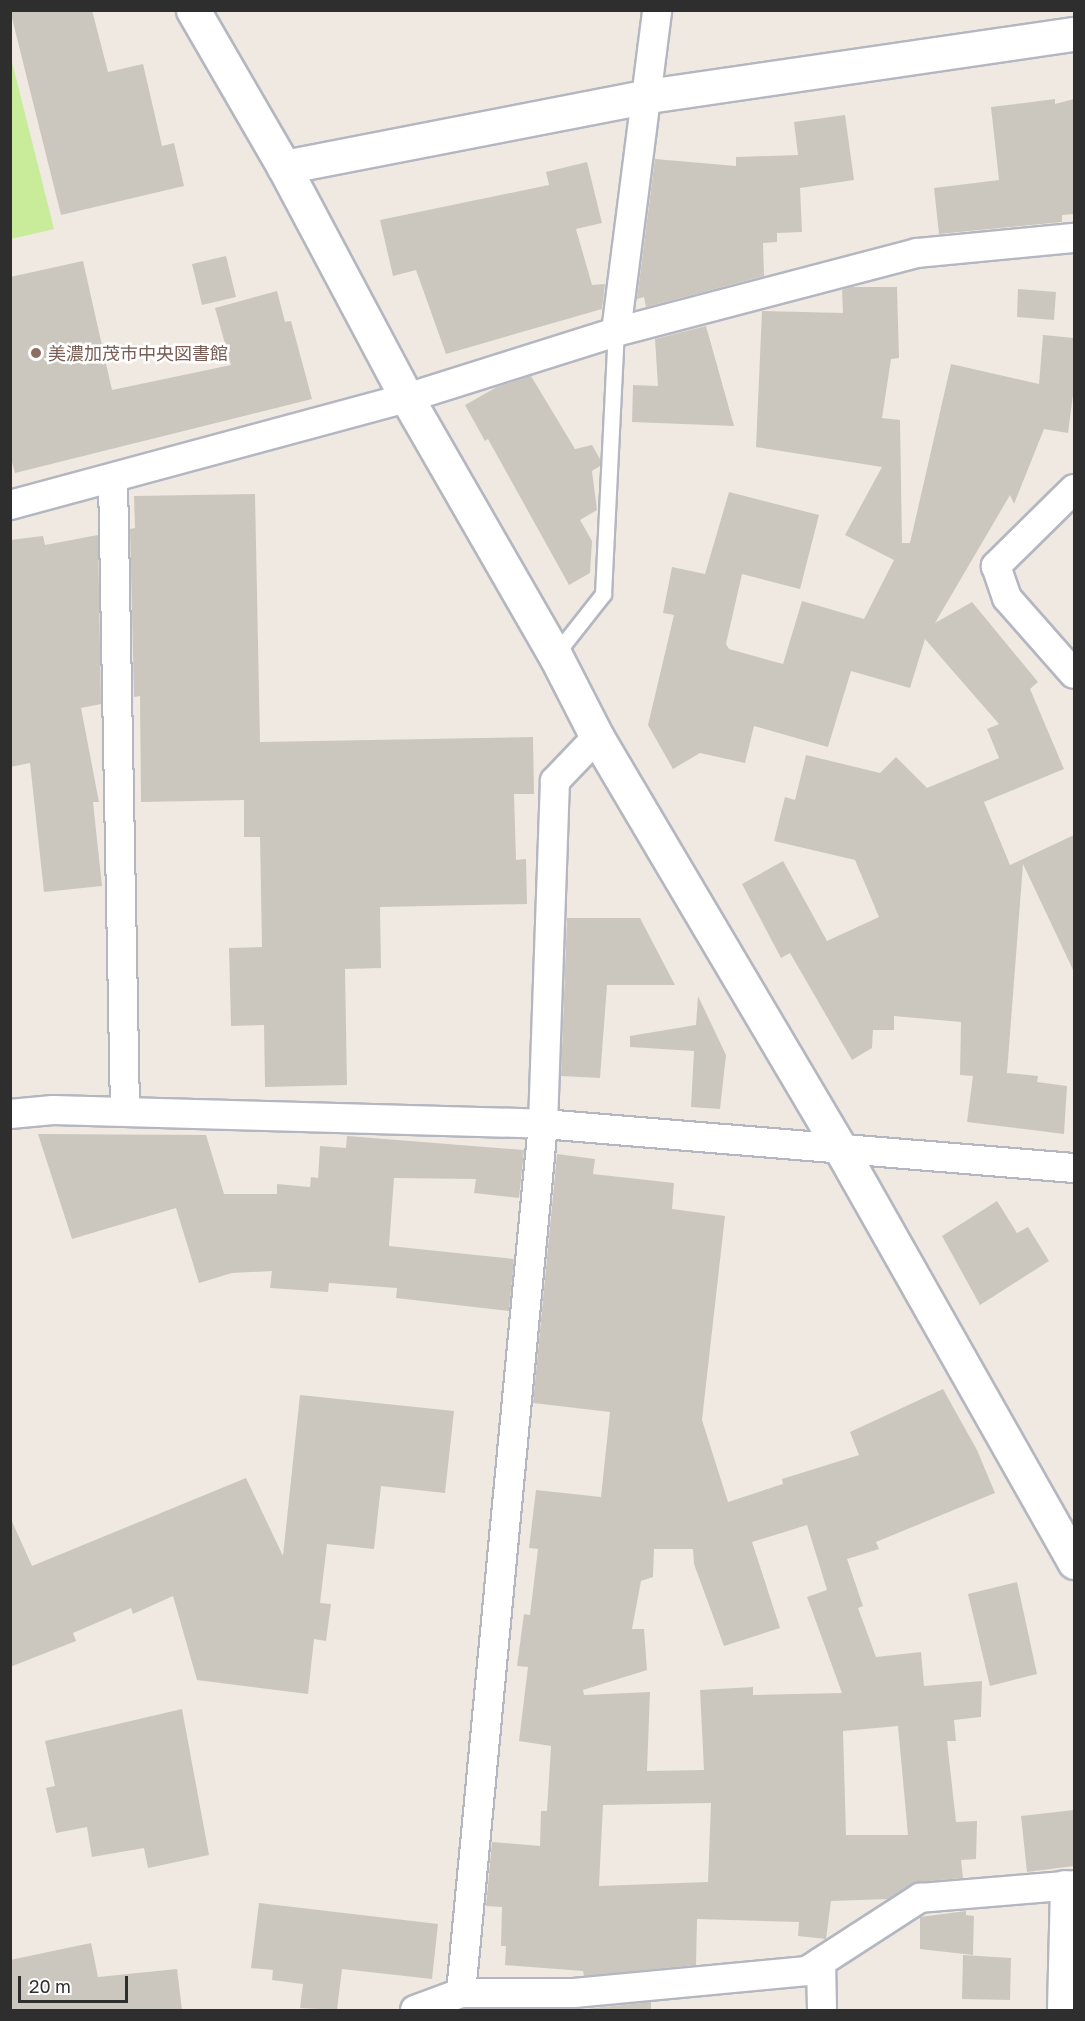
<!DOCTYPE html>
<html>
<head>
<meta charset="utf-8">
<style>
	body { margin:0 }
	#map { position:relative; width:1085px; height:2021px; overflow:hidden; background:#efe9e1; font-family:"Golos Text","Noto Sans JP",sans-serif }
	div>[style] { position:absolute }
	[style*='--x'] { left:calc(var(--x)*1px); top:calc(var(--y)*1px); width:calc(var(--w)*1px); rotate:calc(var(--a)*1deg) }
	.pitch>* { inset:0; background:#c9ec9a }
	.building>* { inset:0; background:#cbc7bf }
	.roads { filter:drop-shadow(2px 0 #b4b7c1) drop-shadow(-2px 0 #b4b7c1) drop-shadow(0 2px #b4b7c1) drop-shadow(0 -2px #b4b7c1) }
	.lane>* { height:15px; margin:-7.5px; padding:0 7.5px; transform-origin:7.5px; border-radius:7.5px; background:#fff }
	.street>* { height:28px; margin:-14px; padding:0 14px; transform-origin:14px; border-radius:14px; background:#fff }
	.secondary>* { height:33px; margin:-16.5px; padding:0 16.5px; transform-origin:16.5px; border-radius:16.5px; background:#fff }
	.dots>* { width:16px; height:16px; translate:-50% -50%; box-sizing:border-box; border:3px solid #fff; border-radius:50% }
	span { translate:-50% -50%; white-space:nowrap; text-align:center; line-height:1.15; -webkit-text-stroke:5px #fff; paint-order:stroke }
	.education-label { font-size:18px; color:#785e54 }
	.left { translate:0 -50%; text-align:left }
	.frame { position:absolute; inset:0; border:12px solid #2e2e2e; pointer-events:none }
	.scale { position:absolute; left:18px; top:1976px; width:110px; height:27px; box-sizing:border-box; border:3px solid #2e2e2e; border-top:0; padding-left:8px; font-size:18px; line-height:21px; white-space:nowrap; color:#2e2e2e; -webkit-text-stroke:4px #fff; paint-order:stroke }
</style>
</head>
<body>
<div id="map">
	<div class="pitch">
		<i style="clip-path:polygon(11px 58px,54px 229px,11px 239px,10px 239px)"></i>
	</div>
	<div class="building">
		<i style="clip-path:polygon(10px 10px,92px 10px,108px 72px,143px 64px,162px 146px,174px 143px,184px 186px,61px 215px)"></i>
		<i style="clip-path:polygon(1055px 99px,1055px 104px,1074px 99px,1074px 214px,1062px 215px,1062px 222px,939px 234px,934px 188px,999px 180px,991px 107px)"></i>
		<i style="clip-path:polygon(845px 115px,854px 180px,800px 188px,802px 232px,777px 233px,777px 242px,763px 243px,764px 276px,646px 307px,644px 297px,637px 299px,655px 159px,736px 166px,736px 157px,798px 155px,794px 122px)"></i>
		<i style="clip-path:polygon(587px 162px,602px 223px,576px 229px,592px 285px,605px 284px,602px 309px,446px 354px,416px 270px,393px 276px,380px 220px,549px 185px,546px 172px)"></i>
		<i style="clip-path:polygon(226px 256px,236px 297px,202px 305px,192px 264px)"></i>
		<i style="clip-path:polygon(83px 261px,112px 390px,231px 365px,215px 308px,277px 291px,285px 322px,291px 321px,312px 399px,15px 473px,10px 455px,10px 277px)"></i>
		<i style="clip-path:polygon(851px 287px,897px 287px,899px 358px,891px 359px,882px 418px,900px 420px,902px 543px,910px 543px,951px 364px,1039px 384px,1043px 335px,1074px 338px,1074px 387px,1068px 433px,1044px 429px,1014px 504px,1010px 495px,935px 623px,972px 602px,1038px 682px,1030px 689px,1064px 769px,984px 802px,1010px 865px,1074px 835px,1074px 972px,1023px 864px,1007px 1073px,1038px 1076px,1037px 1082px,1067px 1086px,1064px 1134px,967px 1122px,973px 1076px,960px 1075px,961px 1022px,894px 1016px,894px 1030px,873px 1030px,872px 1048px,852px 1060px,790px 953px,781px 958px,742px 884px,783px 861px,827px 941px,879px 917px,855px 860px,774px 841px,785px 797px,795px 800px,806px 755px,880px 773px,896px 757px,927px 788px,999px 758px,987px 729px,999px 724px,925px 639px,910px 688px,851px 671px,828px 747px,754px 726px,745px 763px,700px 753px,673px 769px,648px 725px,674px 615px,663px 613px,672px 567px,705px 574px,729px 492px,819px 515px,800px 589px,742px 574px,726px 644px,729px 649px,783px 664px,802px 601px,864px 619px,894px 560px,845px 535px,882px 467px,756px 447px,762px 311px,843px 313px,842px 290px)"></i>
		<i style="clip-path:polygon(1018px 289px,1056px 292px,1054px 320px,1017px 317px)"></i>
		<i style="clip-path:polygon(706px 326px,734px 426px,632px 422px,633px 385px,658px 386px,655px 339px)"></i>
		<i style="clip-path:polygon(531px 376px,575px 449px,592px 445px,600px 459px,600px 466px,592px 471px,597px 510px,580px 520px,592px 541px,590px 573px,569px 585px,488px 439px,485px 441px,465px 405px,497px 387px)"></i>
		<i style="clip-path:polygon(255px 494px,260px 742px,533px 737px,534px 794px,514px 794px,516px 860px,526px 859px,527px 904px,380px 907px,381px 968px,345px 969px,347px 1085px,265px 1087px,264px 1025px,231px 1026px,229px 948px,262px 947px,260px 837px,244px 837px,244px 800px,141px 802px,140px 696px,134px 697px,130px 529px,135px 528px,134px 496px)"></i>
		<i style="clip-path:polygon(98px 535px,101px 704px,81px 708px,99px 802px,93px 802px,102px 886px,44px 892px,30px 763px,10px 767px,10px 540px,43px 536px,45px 545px)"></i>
		<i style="clip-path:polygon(567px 918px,640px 918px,675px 985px,607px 985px,600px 1078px,561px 1076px)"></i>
		<i style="clip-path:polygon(698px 996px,726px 1055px,720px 1109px,691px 1107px,694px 1051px,630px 1047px,630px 1036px,696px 1025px)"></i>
		<i style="clip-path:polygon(38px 1134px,206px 1135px,224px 1194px,277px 1194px,277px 1184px,310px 1187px,311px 1177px,318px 1178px,320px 1146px,346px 1148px,347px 1136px,524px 1150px,519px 1198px,474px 1193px,476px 1179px,394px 1178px,389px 1246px,514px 1259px,509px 1311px,396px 1298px,397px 1288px,329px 1283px,328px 1292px,270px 1288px,272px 1271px,232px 1273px,199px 1283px,176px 1208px,72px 1239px)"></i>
		<i style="clip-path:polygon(evenodd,557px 1154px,595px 1159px,593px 1174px,674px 1183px,672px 1209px,725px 1216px,702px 1420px,728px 1502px,783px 1484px,782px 1479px,859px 1455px,850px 1432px,943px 1389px,977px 1450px,995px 1493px,876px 1542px,879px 1549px,847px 1559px,863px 1606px,858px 1608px,876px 1657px,921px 1652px,924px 1686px,982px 1681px,981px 1717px,954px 1720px,956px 1741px,947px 1741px,956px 1822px,977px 1821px,976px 1859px,961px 1860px,963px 1878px,918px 1882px,888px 1899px,831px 1901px,826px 1939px,798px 1936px,799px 1922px,697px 1919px,696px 1965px,584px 1976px,583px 1971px,505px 1965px,506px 1946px,501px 1946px,502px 1907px,486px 1906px,492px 1842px,540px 1846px,541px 1811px,547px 1811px,551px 1746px,519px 1741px,528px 1667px,517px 1666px,524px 1614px,530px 1615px,538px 1549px,529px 1548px,536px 1490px,601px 1497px,610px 1412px,533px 1403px,557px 1154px,807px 1525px,827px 1590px,807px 1597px,842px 1693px,753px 1695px,753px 1687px,700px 1690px,704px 1770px,647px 1771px,650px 1692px,584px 1695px,583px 1690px,647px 1670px,644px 1629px,632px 1629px,641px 1581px,653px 1577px,654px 1549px,693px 1549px,694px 1564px,724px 1646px,780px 1628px,752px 1542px,807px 1525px,557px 1154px,898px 1726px,908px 1835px,846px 1835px,843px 1731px,898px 1726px,557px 1154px,711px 1803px,708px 1882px,599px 1886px,603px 1805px,711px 1803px)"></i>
		<i style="clip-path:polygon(997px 1201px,1017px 1233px,1028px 1227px,1049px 1261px,980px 1305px,942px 1236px)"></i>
		<i style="clip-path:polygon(300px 1395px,454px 1411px,445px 1493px,381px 1486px,374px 1549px,327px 1544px,320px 1603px,331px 1604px,326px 1641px,314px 1639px,308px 1694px,197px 1680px,173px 1596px,133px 1614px,131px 1608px,73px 1633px,76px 1641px,10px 1667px,10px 1517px,32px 1566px,246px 1478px,283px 1556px)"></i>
		<i style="clip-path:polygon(1017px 1582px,1037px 1674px,990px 1686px,968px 1594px)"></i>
		<i style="clip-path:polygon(182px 1709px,209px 1855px,148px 1868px,144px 1848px,92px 1857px,87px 1827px,56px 1833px,46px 1788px,55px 1786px,45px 1741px)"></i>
		<i style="clip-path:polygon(1074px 1810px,1074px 1866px,1027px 1872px,1021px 1816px)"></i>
		<i style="clip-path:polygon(259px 1903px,438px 1924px,432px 1979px,342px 1969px,337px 2010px,300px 2008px,303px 1984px,272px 1980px,273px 1970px,251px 1968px)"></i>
		<i style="clip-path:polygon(966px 1911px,966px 1915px,974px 1916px,973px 1955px,920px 1949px,920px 1917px)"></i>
		<i style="clip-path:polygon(91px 1943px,98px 1977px,177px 1969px,182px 2010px,10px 2010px,10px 1960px)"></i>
		<i style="clip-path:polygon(963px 1955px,1011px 1958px,1010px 2000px,962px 1999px)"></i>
		<i style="clip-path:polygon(651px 2002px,651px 2010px,585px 2010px,585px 2009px)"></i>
	</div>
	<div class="roads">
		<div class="lane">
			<i style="--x:555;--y:655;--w:78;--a:-51.8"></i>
			<i style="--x:603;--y:594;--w:262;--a:-87.2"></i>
		</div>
		<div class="street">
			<i style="--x:616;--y:332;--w:325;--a:-82.7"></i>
			<i style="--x:113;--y:479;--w:633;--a:88.91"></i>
			<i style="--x:1074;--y:489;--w:110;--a:135.4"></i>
			<i style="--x:996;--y:566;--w:34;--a:71"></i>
			<i style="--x:1007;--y:598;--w:101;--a:48.6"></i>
			<i style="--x:10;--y:505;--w:411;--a:-15.1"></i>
			<i style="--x:407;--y:398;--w:219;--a:-17.5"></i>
			<i style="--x:616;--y:332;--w:311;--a:-14.7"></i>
			<i style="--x:917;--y:253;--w:158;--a:-5.5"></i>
			<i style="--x:10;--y:1114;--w:43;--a:-5.3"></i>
			<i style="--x:53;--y:1110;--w:490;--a:1.6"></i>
			<i style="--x:543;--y:1124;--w:533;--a:4.74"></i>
			<i style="--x:821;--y:1962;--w:48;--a:88.8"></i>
			<i style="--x:461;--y:1993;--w:873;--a:-84.61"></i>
			<i style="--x:543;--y:1124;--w:343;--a:-88"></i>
			<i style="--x:555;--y:781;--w:61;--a:-46.3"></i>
			<i style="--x:415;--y:2010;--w:49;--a:-20.3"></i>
			<i style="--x:461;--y:1993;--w:113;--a:0"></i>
			<i style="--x:574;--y:1993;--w:234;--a:-5.4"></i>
			<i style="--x:807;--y:1971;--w:135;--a:-32.9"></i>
			<i style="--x:920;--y:1898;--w:155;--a:-4.8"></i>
			<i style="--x:1062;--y:2010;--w:125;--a:-88.6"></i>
		</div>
		<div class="secondary">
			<i style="--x:193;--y:10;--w:181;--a:59.9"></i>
			<i style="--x:284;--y:167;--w:262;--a:62"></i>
			<i style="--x:407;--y:398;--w:297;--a:60.1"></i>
			<i style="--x:555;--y:655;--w:92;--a:62.9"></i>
			<i style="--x:597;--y:737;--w:475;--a:59.4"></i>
			<i style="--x:839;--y:1146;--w:478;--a:60.5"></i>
			<i style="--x:284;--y:167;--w:371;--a:-11"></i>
			<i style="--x:648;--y:96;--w:430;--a:-8.3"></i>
		</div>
	</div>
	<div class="dots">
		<i style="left:36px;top:353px;background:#8d6e63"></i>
	</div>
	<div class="education-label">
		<span class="left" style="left:48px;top:353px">美濃加茂市中央図書館</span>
	</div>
	<div class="frame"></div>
	<div class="scale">20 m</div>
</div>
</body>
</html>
